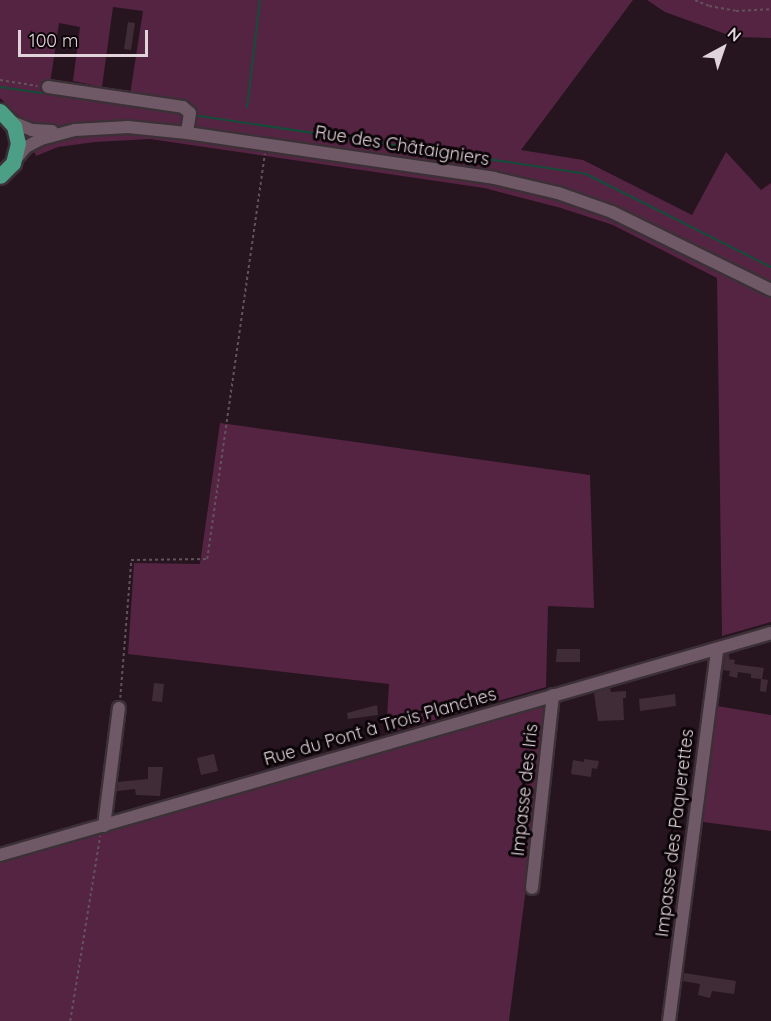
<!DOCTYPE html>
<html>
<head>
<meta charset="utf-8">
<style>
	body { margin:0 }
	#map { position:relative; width:771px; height:1021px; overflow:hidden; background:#26141f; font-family:Quicksand,sans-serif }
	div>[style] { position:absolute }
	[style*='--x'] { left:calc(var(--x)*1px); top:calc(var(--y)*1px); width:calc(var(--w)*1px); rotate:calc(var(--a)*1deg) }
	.green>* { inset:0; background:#552443 }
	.stream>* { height:2px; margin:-1px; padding:0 1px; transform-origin:1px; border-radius:1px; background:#144d39 }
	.building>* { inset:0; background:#402c37 }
	.path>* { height:1.5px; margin-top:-0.75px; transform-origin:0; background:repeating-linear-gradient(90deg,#62525b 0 3px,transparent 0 6px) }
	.roads { filter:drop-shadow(2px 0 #3c3037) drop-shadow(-2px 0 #3c3037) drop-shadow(0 2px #3c3037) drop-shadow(0 -2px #3c3037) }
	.minor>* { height:12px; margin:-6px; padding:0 6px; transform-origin:6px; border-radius:6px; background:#705966 }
	.major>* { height:15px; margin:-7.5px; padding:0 7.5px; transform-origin:7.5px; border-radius:7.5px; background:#4c9e85 }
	span { translate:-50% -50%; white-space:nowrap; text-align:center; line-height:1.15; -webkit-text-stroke:6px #0a0407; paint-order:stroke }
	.street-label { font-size:18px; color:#e1d3da }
	.north { position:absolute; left:693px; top:18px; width:60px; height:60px; -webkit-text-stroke:4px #0a0407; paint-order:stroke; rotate:40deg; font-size:16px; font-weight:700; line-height:24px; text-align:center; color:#e1d3da }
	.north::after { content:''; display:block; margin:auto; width:21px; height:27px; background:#e1d3da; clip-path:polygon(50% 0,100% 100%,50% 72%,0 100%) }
	.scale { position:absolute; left:18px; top:30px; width:130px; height:27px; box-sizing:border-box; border:3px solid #e1d3da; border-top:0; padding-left:8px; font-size:18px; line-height:21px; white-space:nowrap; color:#e1d3da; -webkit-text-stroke:4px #0a0407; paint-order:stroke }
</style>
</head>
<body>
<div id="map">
	<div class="green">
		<i style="clip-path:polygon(evenodd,0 0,633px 0,521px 150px,583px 160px,692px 215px,726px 152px,761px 190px,771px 183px,771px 622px,722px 636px,717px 278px,613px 225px,561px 208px,484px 188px,150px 139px,95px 142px,58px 147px,36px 156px,21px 118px,0 98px,0 0,113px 7px,143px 11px,129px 101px,49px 91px,59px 23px,80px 27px,73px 81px,102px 87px,113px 7px)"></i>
		<i style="clip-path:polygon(647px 0,771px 0,771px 38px,734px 37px,665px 12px)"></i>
		<i style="clip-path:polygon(220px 423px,590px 475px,594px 608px,548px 606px,546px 687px,386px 734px,389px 684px,128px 654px,134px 563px,200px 564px)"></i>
		<i style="clip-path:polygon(550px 700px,509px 1021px,0 1021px,0 863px)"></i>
		<i style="clip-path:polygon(717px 706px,771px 715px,771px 831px,703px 822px)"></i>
	</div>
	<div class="stream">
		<i style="--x:0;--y:87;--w:186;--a:8.3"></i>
		<i style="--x:247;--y:107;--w:108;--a:-83.1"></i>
		<i style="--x:193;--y:115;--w:397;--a:8.5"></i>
		<i style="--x:586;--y:174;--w:207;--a:26.7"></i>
	</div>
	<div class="building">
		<i style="clip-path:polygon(128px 22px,135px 23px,131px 50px,124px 49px)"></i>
		<i style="clip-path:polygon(557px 649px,580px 649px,580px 662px,556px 662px)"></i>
		<i style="clip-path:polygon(729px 654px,729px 659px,735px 660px,734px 664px,764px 668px,762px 679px,768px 680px,766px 692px,760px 691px,761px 679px,751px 678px,751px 674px,738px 672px,737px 678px,729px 676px,730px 671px,723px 670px,725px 655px)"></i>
		<i style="clip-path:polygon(154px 683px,164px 684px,162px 702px,152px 701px)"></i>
		<i style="clip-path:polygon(610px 688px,611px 692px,626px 691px,626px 698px,623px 698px,624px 720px,598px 721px,594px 693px)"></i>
		<i style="clip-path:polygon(675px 694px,676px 706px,640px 711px,639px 699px)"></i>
		<i style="clip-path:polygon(377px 705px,378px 715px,348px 719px,347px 713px)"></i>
		<i style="clip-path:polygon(214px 754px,218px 771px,201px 775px,197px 758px)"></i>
		<i style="clip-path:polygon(584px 759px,599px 761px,597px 769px,592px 768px,591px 777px,571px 774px,573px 760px,584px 762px)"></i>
		<i style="clip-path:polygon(148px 767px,163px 767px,160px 796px,136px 795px,135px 789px,117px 791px,118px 782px,148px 779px)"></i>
		<i style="clip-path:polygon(684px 973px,736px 981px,734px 994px,712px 991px,710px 998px,698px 995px,700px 984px,683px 981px)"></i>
	</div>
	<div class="path">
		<i style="--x:695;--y:0;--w:15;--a:23"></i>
		<i style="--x:709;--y:6;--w:27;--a:10"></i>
		<i style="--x:736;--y:11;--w:35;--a:-3"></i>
		<i style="--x:0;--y:80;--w:38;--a:9"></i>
		<i style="--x:120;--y:698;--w:138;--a:-85.4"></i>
		<i style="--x:131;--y:560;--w:76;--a:-0.8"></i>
		<i style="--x:207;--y:559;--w:409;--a:-81.9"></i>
		<i style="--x:70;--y:1021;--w:187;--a:-80.8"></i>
	</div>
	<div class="roads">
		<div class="minor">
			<i style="--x:48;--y:87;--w:136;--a:8.4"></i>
			<i style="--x:183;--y:107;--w:9;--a:41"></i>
			<i style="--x:190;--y:113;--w:20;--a:99"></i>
			<i style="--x:12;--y:122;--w:22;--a:22"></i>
			<i style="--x:32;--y:130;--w:20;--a:3"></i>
			<i style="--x:15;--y:160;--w:17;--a:-50"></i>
			<i style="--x:26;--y:147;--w:17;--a:-28"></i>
			<i style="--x:41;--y:139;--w:35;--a:-15"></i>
			<i style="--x:75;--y:130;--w:53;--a:-3.2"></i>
			<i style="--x:128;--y:127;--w:59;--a:5.8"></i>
			<i style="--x:187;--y:133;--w:310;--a:8.3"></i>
			<i style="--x:494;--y:178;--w:66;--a:13.2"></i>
			<i style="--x:558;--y:193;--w:57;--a:19.4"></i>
			<i style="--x:612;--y:212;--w:177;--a:26.1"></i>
			<i style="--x:104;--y:826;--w:119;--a:-82.8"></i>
			<i style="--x:0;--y:855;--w:802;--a:-16.06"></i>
			<i style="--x:532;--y:888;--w:194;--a:-83.8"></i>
			<i style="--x:669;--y:1021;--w:375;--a:-82.6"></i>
		</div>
		<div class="major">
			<i style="--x:0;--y:111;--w:21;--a:47"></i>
			<i style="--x:14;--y:126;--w:17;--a:77"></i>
			<i style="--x:18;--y:143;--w:21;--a:104"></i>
			<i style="--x:13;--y:163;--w:18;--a:135"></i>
		</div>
	</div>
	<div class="street-label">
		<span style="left:402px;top:146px;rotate:9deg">Rue des Châtaigniers</span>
		<span style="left:380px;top:727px;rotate:-16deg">Rue du Pont à Trois Planches</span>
		<span style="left:525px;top:790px;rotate:-84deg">Impasse des Iris</span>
		<span style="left:675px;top:833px;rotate:-83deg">Impasse des Paquerettes</span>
	</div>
	<div class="north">N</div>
	<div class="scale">100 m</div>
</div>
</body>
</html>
